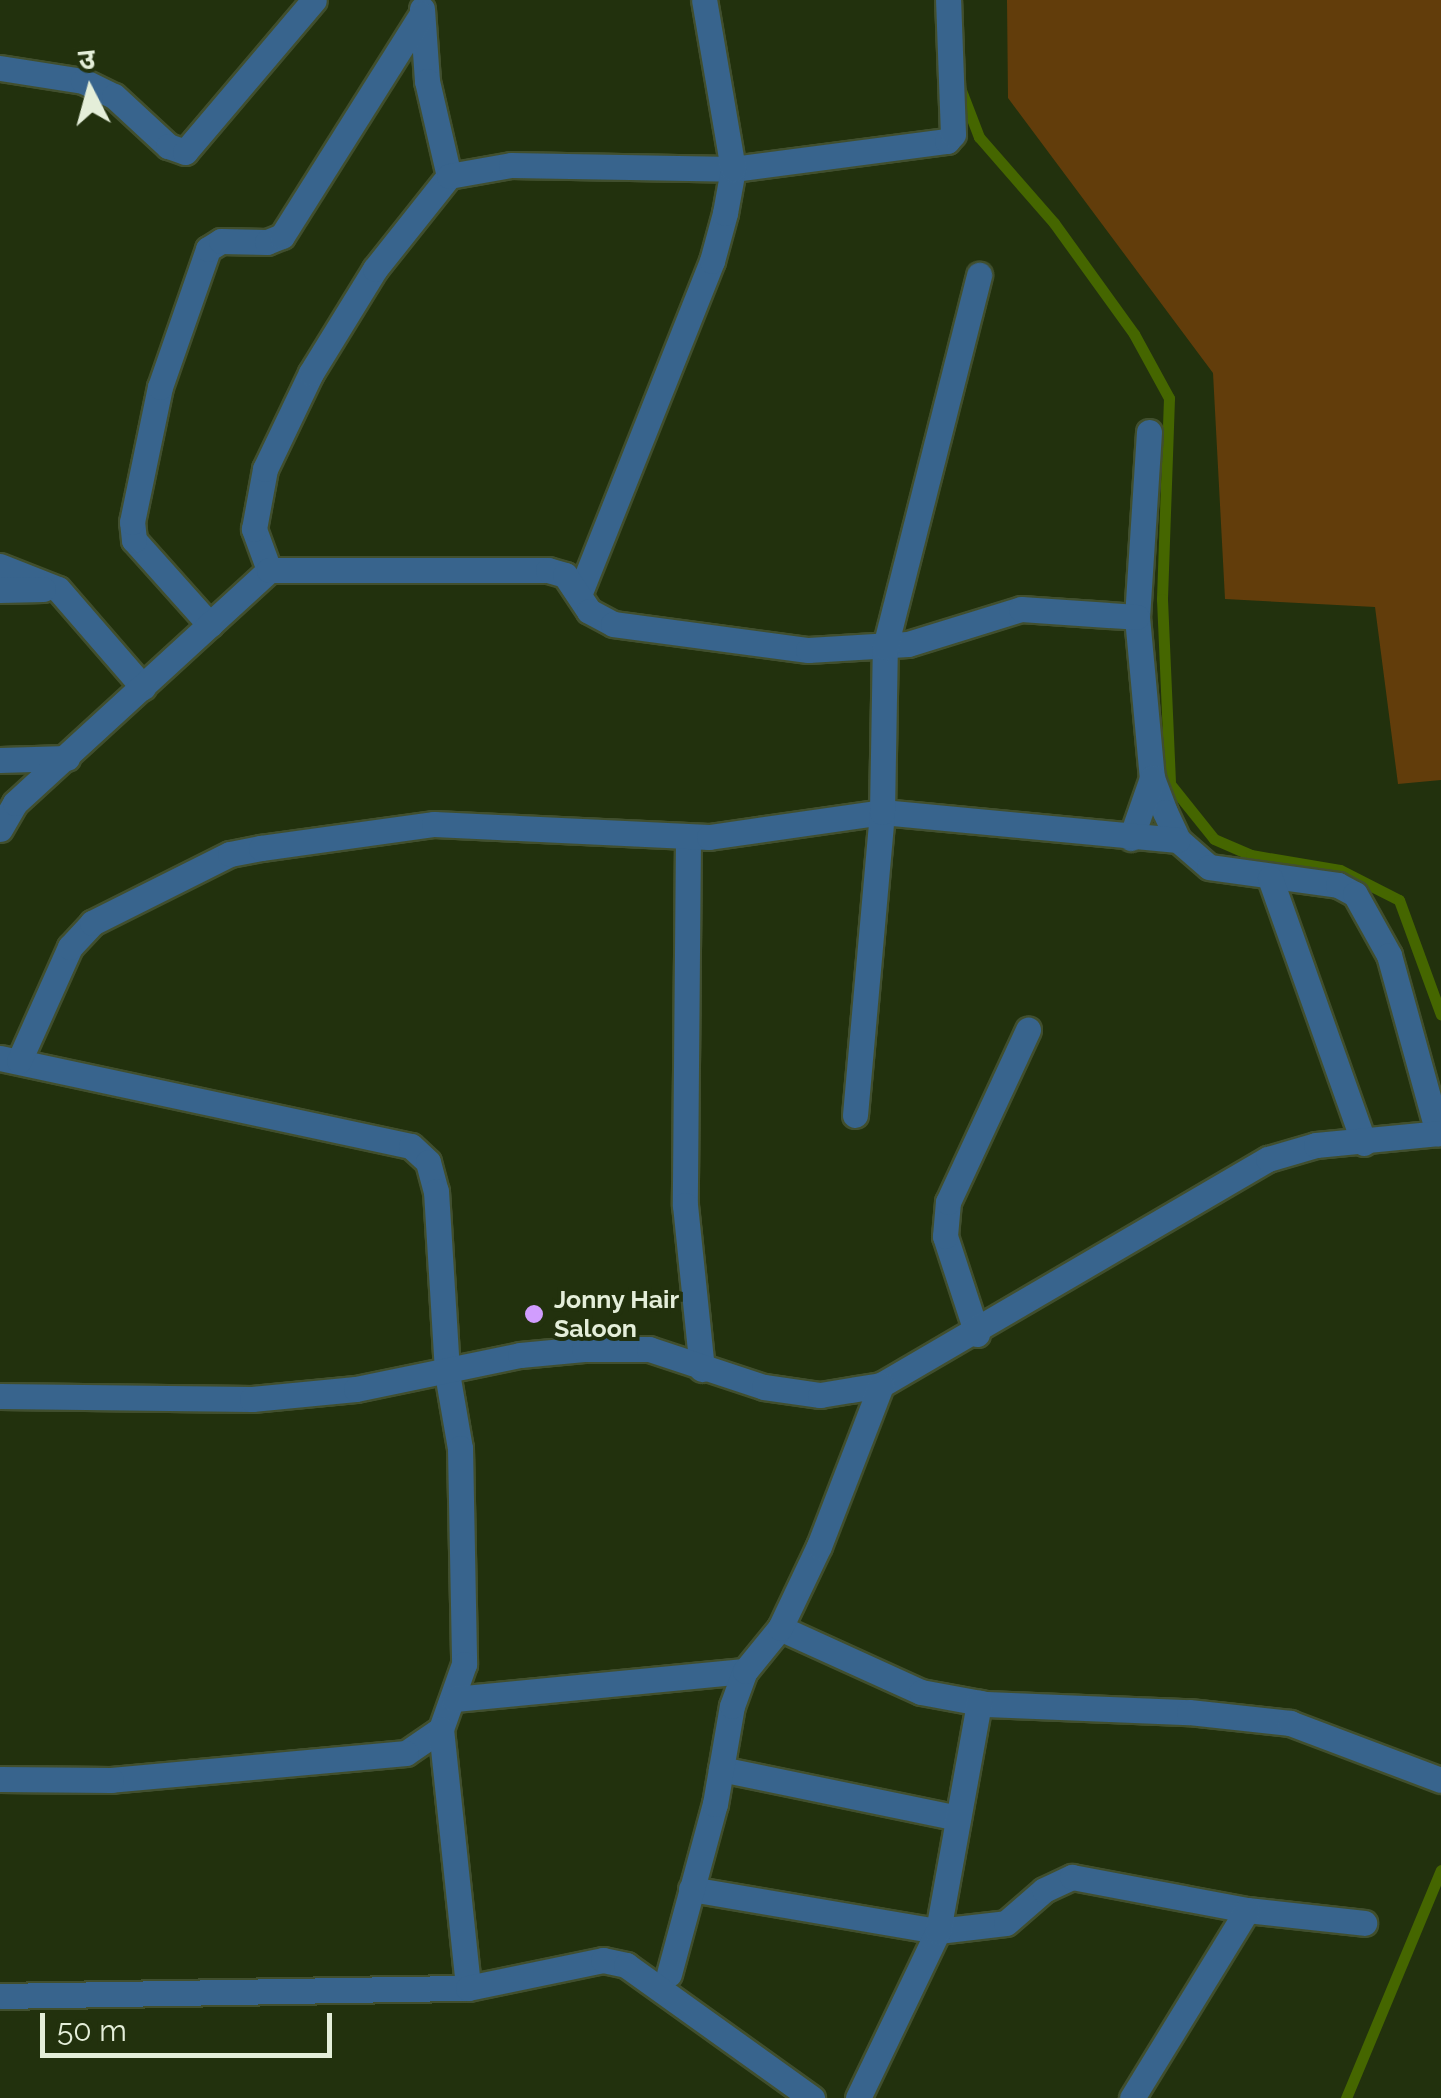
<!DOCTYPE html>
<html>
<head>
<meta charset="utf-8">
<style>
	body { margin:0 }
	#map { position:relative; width:1441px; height:2098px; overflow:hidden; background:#22310d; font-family:Raleway,"Noto Sans Devanagari",sans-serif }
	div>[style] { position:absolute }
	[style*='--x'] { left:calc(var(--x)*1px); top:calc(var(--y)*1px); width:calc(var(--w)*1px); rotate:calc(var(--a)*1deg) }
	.green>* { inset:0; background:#623d0b }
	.stream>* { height:11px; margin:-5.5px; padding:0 5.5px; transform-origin:5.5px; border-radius:5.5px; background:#456600 }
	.roads { filter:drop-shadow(2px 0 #414f2e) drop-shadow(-2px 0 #414f2e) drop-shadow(0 2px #414f2e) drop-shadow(0 -2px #414f2e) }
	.street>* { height:25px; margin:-12.5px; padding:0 12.5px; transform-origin:12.5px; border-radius:12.5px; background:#38648d }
	.dots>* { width:28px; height:28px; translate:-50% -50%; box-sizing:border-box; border:5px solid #22310d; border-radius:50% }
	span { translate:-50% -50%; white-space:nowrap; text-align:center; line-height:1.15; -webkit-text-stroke:8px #22310d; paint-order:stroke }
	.poi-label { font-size:25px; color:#e4eed9; font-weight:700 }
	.left { translate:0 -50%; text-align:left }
	.north { position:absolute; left:40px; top:40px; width:100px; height:100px; -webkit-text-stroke:8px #22310d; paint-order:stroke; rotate:354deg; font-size:28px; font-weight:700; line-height:40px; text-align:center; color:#e4eed9 }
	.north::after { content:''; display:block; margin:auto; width:35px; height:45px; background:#e4eed9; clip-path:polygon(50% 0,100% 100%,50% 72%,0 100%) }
	.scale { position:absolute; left:40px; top:2013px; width:292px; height:45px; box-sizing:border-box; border:5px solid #e4eed9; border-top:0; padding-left:12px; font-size:30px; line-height:35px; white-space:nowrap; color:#e4eed9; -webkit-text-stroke:8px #22310d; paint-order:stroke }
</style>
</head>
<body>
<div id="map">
	<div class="green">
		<i style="clip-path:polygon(1007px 0,1441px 0,1441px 780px,1398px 784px,1375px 607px,1225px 599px,1213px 373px,1008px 98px)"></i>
	</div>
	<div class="stream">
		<i style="--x:959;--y:85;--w:56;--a:69"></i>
		<i style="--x:979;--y:137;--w:114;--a:48.9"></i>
		<i style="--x:1054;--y:223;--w:137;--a:54.2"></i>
		<i style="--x:1134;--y:334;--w:73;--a:61.3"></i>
		<i style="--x:1169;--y:398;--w:201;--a:92"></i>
		<i style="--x:1162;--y:599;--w:185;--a:87.5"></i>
		<i style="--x:1170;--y:784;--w:70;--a:51.3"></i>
		<i style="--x:1214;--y:839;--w:40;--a:23.4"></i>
		<i style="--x:1251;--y:855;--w:90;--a:9.6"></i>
		<i style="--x:1340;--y:870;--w:66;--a:27"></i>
		<i style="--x:1399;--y:900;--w:122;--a:69.9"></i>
		<i style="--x:1346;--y:2098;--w:247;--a:-67.4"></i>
	</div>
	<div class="roads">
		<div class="street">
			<i style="--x:422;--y:9;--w:72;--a:86"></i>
			<i style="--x:427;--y:81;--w:98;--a:77"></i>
			<i style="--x:0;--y:68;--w:84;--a:8.9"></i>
			<i style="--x:83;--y:81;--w:34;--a:26"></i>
			<i style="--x:114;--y:96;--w:74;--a:42.8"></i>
			<i style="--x:168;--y:146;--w:18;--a:19"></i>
			<i style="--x:185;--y:152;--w:199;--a:-49.7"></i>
			<i style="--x:1149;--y:432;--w:185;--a:93.7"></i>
			<i style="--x:1137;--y:617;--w:162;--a:84.7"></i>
			<i style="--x:1152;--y:778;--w:36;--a:69"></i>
			<i style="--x:1165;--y:812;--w:31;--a:65"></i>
			<i style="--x:1178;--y:840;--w:41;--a:41.1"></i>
			<i style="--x:1209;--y:867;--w:130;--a:7.9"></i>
			<i style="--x:1338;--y:885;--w:19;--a:28"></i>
			<i style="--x:1355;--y:894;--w:70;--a:60.9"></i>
			<i style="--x:1389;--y:955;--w:185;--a:74.6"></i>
			<i style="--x:0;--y:566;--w:62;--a:21.6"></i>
			<i style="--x:58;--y:589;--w:130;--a:49.1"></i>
			<i style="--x:269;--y:570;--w:44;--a:-110.1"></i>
			<i style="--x:254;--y:529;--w:61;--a:-79.6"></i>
			<i style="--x:265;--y:469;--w:106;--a:-64.4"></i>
			<i style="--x:311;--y:373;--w:122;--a:-58.4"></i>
			<i style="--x:375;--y:269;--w:119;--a:-51.5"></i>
			<i style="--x:449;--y:176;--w:63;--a:-10.1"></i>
			<i style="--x:511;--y:165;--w:222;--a:1"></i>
			<i style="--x:733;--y:169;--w:216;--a:-7.5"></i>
			<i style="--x:947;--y:141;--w:9;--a:-49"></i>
			<i style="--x:953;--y:134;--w:134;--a:-92.1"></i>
			<i style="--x:0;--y:590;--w:43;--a:-1.3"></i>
			<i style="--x:579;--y:595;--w:360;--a:-68.3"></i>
			<i style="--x:712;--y:261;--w:50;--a:-74.8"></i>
			<i style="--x:725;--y:213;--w:45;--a:-79.7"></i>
			<i style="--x:733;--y:169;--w:171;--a:-99.7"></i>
			<i style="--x:210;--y:625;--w:114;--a:-131.8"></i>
			<i style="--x:134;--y:540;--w:18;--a:-96"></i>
			<i style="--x:132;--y:522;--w:138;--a:-78.3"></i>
			<i style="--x:160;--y:387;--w:146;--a:-70.8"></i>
			<i style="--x:208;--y:249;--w:15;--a:-32"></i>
			<i style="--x:221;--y:241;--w:46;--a:1.2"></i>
			<i style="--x:267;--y:242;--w:16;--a:-22"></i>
			<i style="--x:282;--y:236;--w:262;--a:-57.8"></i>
			<i style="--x:0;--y:760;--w:67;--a:-1.7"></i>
			<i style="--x:0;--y:829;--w:30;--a:-60"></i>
			<i style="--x:15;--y:803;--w:345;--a:-42.5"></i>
			<i style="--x:269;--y:570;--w:279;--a:0"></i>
			<i style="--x:548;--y:570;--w:18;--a:16"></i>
			<i style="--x:565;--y:575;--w:43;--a:56.3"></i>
			<i style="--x:589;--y:611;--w:27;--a:28"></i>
			<i style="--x:613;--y:624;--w:197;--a:7.6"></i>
			<i style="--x:808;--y:650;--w:100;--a:-3.4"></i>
			<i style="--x:908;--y:644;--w:118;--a:-17.2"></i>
			<i style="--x:1021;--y:609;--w:116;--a:3.9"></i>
			<i style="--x:688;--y:838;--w:367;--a:90.5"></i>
			<i style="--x:685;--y:1205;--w:165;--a:84.1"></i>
			<i style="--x:1131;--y:838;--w:64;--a:-70.7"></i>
			<i style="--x:1270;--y:878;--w:281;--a:70.5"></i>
			<i style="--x:0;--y:1058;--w:420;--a:12.1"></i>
			<i style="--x:411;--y:1146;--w:23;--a:43"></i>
			<i style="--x:428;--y:1162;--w:30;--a:75"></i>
			<i style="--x:436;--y:1191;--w:182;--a:86.5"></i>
			<i style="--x:447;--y:1373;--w:76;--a:80.2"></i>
			<i style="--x:460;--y:1448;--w:216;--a:88.9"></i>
			<i style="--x:464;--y:1664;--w:69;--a:109.5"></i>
			<i style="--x:441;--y:1729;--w:42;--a:145.6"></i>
			<i style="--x:406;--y:1753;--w:296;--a:174.8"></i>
			<i style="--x:111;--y:1780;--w:111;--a:-179.5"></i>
			<i style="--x:19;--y:1061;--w:125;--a:-65.9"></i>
			<i style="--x:70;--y:947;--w:33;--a:-47"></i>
			<i style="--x:92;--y:923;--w:154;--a:-26.6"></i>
			<i style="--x:230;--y:854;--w:32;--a:-11"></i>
			<i style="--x:261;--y:848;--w:175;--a:-7.9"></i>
			<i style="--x:434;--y:824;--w:275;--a:2.7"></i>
			<i style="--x:709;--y:837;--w:175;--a:-8.2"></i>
			<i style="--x:882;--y:812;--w:297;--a:5.4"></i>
			<i style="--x:855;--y:1115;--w:304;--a:-84.9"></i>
			<i style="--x:882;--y:812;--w:165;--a:-89"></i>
			<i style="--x:885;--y:647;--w:384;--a:-75.8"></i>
			<i style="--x:977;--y:1334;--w:103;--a:-108.1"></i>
			<i style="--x:945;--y:1236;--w:34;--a:-85"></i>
			<i style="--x:948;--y:1202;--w:190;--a:-65.1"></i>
			<i style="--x:0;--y:1396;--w:252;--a:0.7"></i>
			<i style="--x:252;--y:1399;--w:104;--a:-5.5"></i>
			<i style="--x:356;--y:1389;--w:167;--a:-11.7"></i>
			<i style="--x:520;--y:1355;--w:64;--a:-5.4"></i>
			<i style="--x:584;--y:1349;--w:65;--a:0"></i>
			<i style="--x:649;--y:1349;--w:121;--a:18.3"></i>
			<i style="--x:764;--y:1387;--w:57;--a:8.1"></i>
			<i style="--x:820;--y:1395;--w:62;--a:-9.3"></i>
			<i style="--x:881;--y:1385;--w:448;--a:-30.3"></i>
			<i style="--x:1268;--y:1159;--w:50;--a:-16.3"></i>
			<i style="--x:1316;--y:1145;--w:126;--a:-5.5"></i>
			<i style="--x:780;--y:1628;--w:155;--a:24.4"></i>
			<i style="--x:921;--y:1692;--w:66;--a:10.5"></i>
			<i style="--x:986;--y:1704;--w:203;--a:2.3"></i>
			<i style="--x:1189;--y:1712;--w:102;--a:6.2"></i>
			<i style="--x:1290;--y:1723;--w:161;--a:20.7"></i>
			<i style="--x:454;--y:1699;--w:292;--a:-5.5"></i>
			<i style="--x:441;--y:1729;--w:260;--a:84"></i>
			<i style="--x:721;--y:1769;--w:242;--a:11.7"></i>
			<i style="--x:691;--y:1889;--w:251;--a:9.7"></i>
			<i style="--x:938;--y:1931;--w:68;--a:-6.7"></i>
			<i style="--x:1006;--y:1923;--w:50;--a:-41"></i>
			<i style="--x:1044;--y:1890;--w:31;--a:-25"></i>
			<i style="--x:1072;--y:1877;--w:178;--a:10.7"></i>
			<i style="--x:1247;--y:1910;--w:118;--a:6.3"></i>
			<i style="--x:669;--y:1974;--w:176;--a:-74.9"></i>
			<i style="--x:715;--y:1804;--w:99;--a:-80.2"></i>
			<i style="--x:732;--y:1706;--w:37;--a:-70"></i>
			<i style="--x:745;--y:1671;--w:55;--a:-50.9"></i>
			<i style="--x:780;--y:1628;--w:91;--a:-64.6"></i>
			<i style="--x:819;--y:1546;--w:173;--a:-68.9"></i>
			<i style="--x:0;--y:1996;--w:468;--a:-1"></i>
			<i style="--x:468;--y:1988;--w:138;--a:-11.7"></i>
			<i style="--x:603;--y:1960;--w:24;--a:12"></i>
			<i style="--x:626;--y:1965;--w:229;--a:35.6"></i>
			<i style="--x:858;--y:2098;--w:185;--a:-64.4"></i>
			<i style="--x:938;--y:1931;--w:232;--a:-79.8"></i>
			<i style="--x:1132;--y:2098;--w:220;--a:-58.5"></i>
		</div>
	</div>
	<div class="dots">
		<i style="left:534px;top:1314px;background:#d19dfe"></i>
	</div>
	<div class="poi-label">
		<span class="left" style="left:554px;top:1314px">Jonny Hair<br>Saloon</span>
	</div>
	<div class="north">उ</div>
	<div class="scale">50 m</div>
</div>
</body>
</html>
